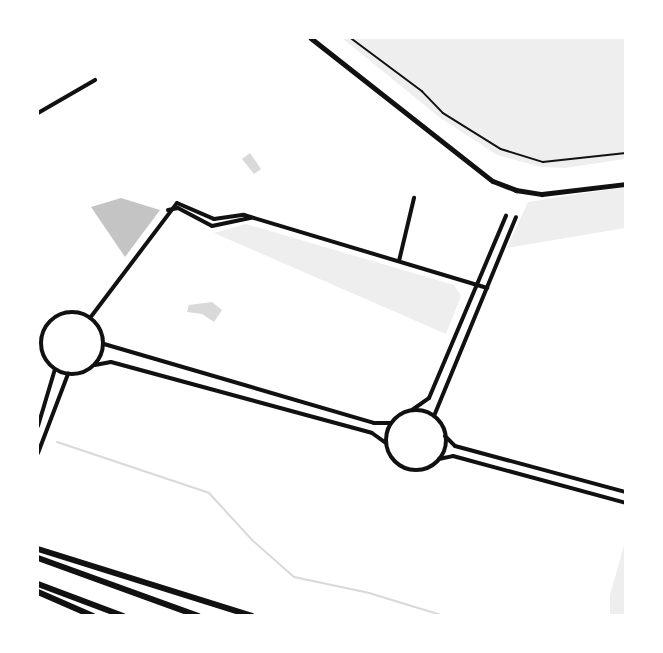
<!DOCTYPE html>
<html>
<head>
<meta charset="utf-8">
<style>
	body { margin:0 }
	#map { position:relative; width:663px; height:653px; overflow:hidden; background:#fff; font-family:"Source Sans 3",sans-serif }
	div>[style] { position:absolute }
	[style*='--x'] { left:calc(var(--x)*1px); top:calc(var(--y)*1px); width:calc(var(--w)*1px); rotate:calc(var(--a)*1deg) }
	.green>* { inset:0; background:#eee }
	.water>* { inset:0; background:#d9d9d9 }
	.stream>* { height:2px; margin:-1px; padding:0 1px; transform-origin:1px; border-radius:1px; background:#d9d9d9 }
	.building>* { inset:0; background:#c4c4c4 }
	.path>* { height:1.5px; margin:-0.75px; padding:0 0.75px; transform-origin:0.75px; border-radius:0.75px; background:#111 }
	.minor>* { height:4px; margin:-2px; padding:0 2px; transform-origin:2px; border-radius:2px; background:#111 }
	.minor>.ring { margin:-2px; padding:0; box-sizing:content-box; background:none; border:4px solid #111; border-radius:50% }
	.tertiary>* { height:4.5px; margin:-2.25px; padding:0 2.25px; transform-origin:2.25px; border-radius:2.25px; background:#111 }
	.motorway>* { height:6px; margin:-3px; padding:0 3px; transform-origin:3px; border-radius:3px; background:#111 }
	span { translate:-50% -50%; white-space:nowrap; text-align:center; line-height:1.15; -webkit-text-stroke:6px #fff; paint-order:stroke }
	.frame { position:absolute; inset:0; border:39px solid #fff; pointer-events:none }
</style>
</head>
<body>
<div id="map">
	<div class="green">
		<i style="clip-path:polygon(342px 38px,625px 38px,625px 159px,565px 168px,541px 167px,497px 155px,439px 117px)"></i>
		<i style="clip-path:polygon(625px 187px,625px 228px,507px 248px,528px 202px)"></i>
		<i style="clip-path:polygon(246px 224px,454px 285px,461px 296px,446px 334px,214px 233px)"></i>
		<i style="clip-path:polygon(625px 542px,625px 615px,610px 615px,610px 595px)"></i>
	</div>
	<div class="water">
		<i style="clip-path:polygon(250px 153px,261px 169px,254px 174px,242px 159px)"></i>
		<i style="clip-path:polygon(212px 302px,222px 310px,214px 322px,202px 314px,187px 312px,189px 305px)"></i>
	</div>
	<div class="stream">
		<i style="--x:57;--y:442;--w:160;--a:18.5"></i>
		<i style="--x:209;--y:493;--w:64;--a:47.5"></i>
		<i style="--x:252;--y:540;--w:56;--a:41.4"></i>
		<i style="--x:294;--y:577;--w:77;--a:12"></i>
		<i style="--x:369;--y:593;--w:78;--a:17"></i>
	</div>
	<div class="building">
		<i style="clip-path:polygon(121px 198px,160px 210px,125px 257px,91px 207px)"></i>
	</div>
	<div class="path">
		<i style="--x:351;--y:38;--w:89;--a:36.7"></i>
		<i style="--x:422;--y:91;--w:30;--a:46"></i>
		<i style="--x:443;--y:113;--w:68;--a:31.8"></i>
		<i style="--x:501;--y:149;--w:44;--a:17.2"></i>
		<i style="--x:543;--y:162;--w:83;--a:-6.2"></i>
	</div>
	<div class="minor">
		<i style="--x:38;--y:113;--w:66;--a:-30.1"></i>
		<i style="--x:168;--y:210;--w:10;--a:-11"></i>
		<i style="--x:178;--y:208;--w:38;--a:28"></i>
		<i style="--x:212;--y:226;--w:40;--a:-12"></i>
		<i style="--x:399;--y:261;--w:65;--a:-76.6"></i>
		<i class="ring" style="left:41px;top:312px;width:58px;height:58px"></i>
		<i style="--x:90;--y:318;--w:144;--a:-52.9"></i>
		<i style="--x:177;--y:203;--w:40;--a:23.4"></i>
		<i style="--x:214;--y:219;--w:30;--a:-8"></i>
		<i style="--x:244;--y:215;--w:254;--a:16.7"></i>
		<i style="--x:104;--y:344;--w:281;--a:16.3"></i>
		<i style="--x:374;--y:423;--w:17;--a:0"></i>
		<i style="--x:95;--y:365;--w:16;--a:-11"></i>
		<i style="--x:111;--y:362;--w:270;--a:15.2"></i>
		<i style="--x:372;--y:433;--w:17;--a:36"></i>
		<i style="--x:412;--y:410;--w:21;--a:-35"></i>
		<i style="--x:429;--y:398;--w:198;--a:-67.1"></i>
		<i class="ring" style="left:386px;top:410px;width:56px;height:56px"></i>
		<i style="--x:434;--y:416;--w:215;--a:-67.6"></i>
		<i style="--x:38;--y:426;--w:59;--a:-73.4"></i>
		<i style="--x:445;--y:436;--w:14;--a:45"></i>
		<i style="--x:455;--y:446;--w:177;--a:15.1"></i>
		<i style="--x:38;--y:453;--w:85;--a:-69.2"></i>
		<i style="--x:439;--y:459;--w:14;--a:-12"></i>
		<i style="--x:453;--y:456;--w:179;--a:15.2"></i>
	</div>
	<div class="tertiary">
		<i style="--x:311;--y:38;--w:231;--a:38.2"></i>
		<i style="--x:493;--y:181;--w:25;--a:21"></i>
		<i style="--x:516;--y:190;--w:26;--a:9"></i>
		<i style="--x:542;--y:194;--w:85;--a:-6.8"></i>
	</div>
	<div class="motorway">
		<i style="--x:38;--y:549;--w:224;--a:17.4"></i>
		<i style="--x:38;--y:558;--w:170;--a:19.9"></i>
		<i style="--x:38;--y:584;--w:91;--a:20.6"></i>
		<i style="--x:38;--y:592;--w:60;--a:23.6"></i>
	</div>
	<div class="frame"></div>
</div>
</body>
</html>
